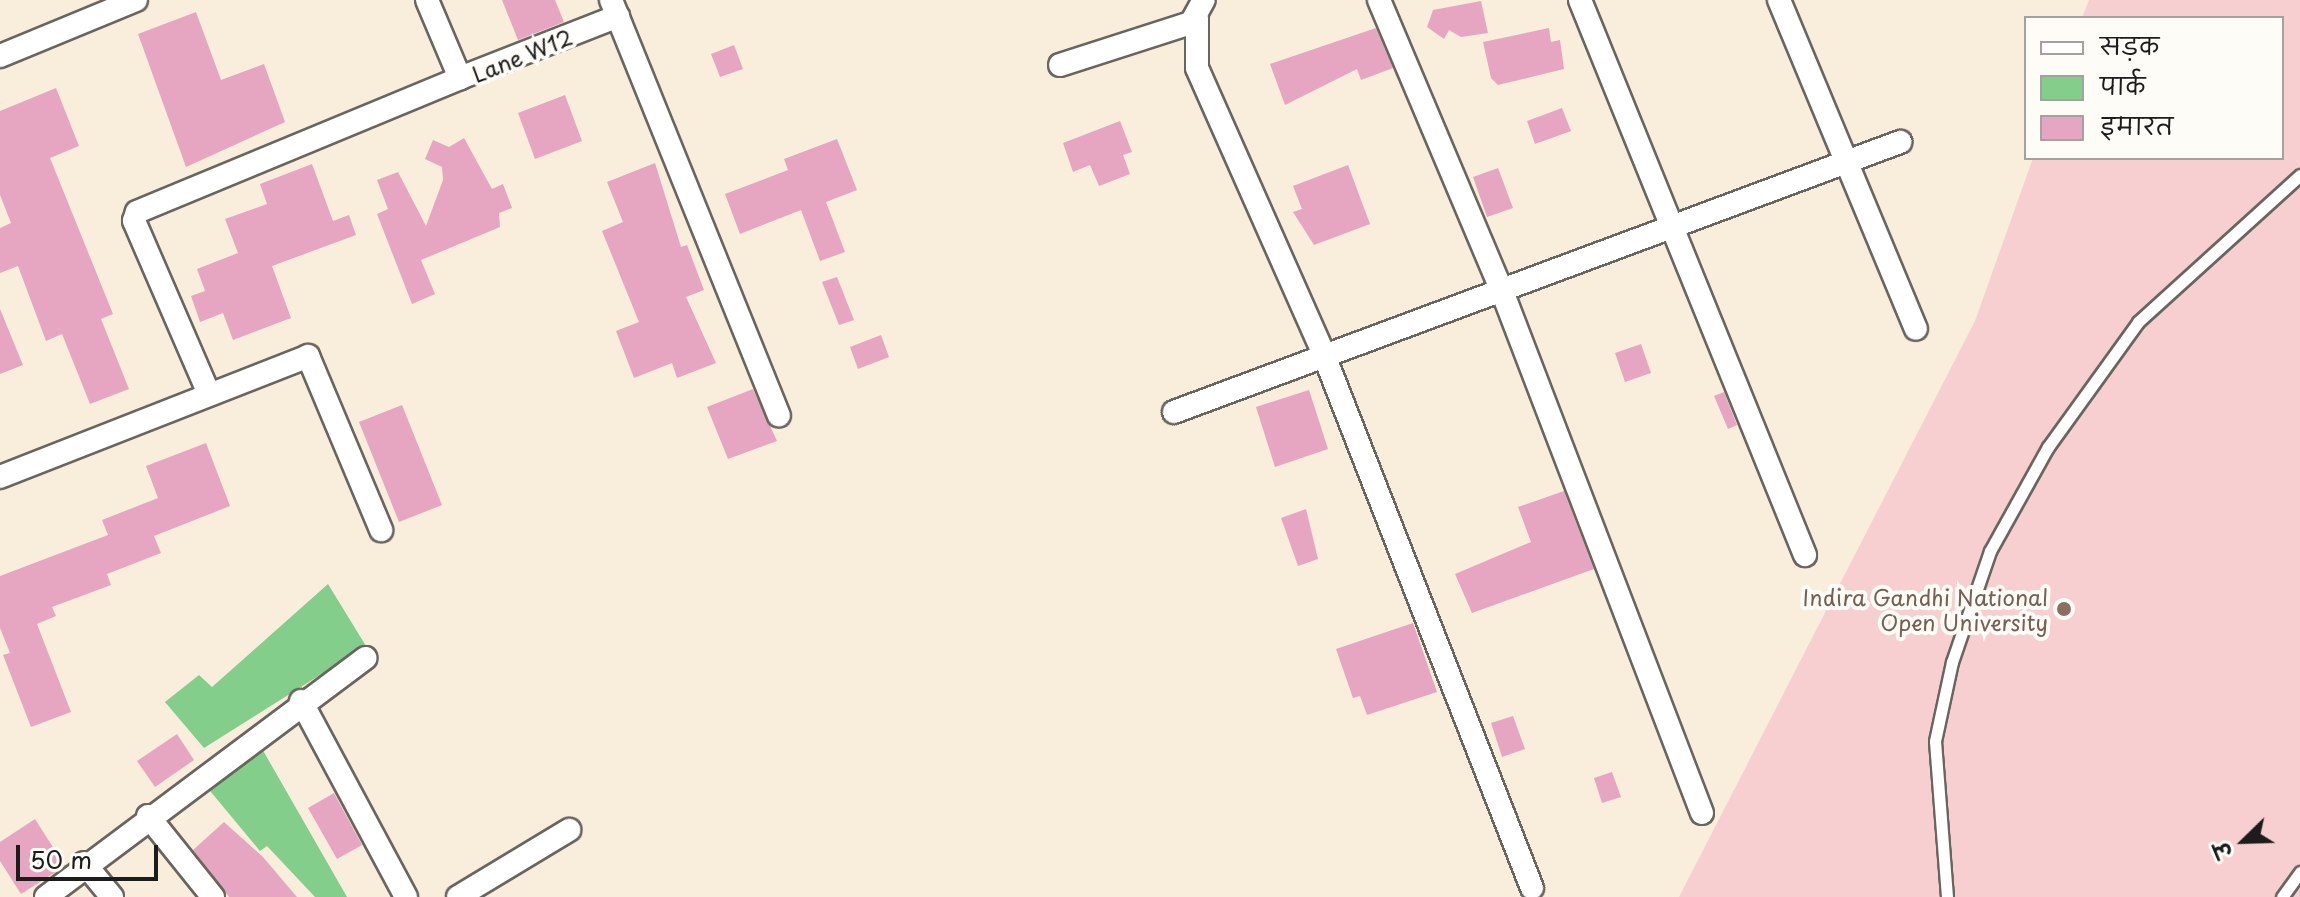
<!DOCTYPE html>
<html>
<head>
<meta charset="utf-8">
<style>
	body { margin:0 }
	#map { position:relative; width:2300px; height:897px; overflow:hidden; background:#f9eddc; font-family:"Playpen Sans","Playpen Sans Deva",sans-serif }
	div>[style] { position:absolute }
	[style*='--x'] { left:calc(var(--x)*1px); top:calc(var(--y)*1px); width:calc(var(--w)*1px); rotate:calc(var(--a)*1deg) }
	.built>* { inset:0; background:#f7cfd1 }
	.green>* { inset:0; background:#84ce8b }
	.building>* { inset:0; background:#e6a6c2 }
	.roads { filter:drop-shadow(2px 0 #69655f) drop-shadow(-2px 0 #69655f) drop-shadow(0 2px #69655f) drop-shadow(0 -2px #69655f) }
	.lane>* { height:11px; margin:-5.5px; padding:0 5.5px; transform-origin:5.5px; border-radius:5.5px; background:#fff }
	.street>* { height:22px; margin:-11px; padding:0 11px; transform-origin:11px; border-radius:11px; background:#fff }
	.dots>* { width:22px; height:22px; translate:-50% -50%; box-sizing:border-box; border:4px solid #fdfcf7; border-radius:50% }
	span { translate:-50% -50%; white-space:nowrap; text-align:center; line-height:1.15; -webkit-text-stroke:8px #fdfcf7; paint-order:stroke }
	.street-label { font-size:22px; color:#1c1c1c }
	.education-label { font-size:22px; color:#785e54 }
	.right { translate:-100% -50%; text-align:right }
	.legend { position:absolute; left:2024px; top:16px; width:260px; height:144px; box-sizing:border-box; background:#fdfcf7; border:2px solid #a3a29f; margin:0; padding:10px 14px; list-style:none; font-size:24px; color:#1c1c1c }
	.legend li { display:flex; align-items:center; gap:16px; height:40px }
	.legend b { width:40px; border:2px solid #a3a29f }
	.north { position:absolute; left:2204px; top:801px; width:80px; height:80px; -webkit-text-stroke:6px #fdfcf7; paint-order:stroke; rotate:247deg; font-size:22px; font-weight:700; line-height:32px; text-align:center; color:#1c1c1c }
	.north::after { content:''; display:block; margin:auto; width:28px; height:36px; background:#1c1c1c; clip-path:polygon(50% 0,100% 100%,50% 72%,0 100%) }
	.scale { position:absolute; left:16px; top:845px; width:142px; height:36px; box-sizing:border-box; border:4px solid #1c1c1c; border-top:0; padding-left:10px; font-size:24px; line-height:28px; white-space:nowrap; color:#1c1c1c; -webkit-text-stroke:6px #fdfcf7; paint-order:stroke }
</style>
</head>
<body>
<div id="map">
	<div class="built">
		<i style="clip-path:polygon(2089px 0,2300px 0,2300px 897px,1679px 897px,1975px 321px,2033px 158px,2282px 158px,2282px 18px,2082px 18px)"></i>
	</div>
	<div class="green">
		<i style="clip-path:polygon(328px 584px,366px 646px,204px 748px,165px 702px,199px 675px,212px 687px)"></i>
		<i style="clip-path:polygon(257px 740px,347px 897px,315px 897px,267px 846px,260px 851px,201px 780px)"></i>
	</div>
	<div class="building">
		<i style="clip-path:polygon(502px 0,555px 0,564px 22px,518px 40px)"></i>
		<i style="clip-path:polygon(1481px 1px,1488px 33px,1461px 37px,1449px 30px,1444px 39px,1427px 27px,1433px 10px)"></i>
		<i style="clip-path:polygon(196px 12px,221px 80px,264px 64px,285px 122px,186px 167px,138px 34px)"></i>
		<i style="clip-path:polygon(1376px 28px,1393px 68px,1361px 80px,1357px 69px,1285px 105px,1270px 64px)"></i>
		<i style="clip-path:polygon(1549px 28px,1551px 42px,1560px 40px,1564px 69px,1498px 85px,1491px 78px,1483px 42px)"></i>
		<i style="clip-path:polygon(734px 45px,743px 69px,720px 77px,711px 54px)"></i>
		<i style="clip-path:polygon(56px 88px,79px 146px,50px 158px,113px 314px,101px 319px,129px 389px,90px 404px,62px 334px,46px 341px,18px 266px,0 273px,0 228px,11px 223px,0 195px,0 111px)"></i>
		<i style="clip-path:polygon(565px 95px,582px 141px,535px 159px,518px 113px)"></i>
		<i style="clip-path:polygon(1562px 108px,1571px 131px,1535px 144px,1527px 121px)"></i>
		<i style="clip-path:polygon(1120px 121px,1132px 152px,1123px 155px,1130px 174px,1099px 186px,1090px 165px,1073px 172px,1063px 143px)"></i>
		<i style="clip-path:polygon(464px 138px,492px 189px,503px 184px,512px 208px,499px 213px,500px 227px,421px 260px,435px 294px,412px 304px,377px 214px,388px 209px,377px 180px,398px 172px,426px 226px,443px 180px,442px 167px,425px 159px,433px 140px,449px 147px)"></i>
		<i style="clip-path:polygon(837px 139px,857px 190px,826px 202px,845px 252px,820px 261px,801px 210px,740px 234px,725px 194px,788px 170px,784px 159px)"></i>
		<i style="clip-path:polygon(655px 163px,681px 247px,687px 245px,704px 290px,686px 297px,716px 363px,677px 378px,672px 363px,634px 378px,616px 331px,639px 322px,602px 231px,623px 222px,607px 182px)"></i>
		<i style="clip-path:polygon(312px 164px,333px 221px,349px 215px,356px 235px,272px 266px,291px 318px,233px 340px,223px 313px,200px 322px,191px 296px,205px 291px,197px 269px,238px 253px,225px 219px,267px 204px,260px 184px)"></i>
		<i style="clip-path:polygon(1348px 165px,1370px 224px,1314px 245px,1293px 212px,1302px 209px,1293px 186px)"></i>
		<i style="clip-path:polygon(1498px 168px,1513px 208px,1487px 217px,1473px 177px)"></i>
		<i style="clip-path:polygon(837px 277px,854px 320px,839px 325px,822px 282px)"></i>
		<i style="clip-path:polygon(0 309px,23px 365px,0 374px)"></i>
		<i style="clip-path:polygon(881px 335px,889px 357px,858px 369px,850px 347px)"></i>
		<i style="clip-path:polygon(1641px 344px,1651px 373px,1625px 382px,1615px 353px)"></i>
		<i style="clip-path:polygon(753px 389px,777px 441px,728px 459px,707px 407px)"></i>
		<i style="clip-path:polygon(1309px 390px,1328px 449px,1275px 467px,1256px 407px)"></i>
		<i style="clip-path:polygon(1724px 392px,1737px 425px,1728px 429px,1714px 396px)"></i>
		<i style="clip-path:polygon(402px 405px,442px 505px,399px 522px,359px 422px)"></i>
		<i style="clip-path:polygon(206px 443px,230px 506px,154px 536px,161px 553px,107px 574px,111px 585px,52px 607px,56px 616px,37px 624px,71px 712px,31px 727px,3px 655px,10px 653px,0 628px,0 576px,108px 535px,102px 520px,158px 498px,146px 466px)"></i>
		<i style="clip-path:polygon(1564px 491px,1594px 569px,1472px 613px,1455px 574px,1531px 542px,1518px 507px)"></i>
		<i style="clip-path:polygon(1306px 509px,1318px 559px,1298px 566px,1281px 518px)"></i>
		<i style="clip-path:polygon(1413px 623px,1437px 692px,1367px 715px,1360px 696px,1353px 698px,1336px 649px)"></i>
		<i style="clip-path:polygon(1513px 716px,1525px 749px,1502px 757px,1491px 723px)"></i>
		<i style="clip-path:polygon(177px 734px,194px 760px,155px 787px,137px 761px)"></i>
		<i style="clip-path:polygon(1612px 772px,1621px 797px,1602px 803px,1594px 778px)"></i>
		<i style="clip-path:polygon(334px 793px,362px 845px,337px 859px,308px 808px)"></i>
		<i style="clip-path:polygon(35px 819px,65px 866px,21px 894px,0 861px,0 842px)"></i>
		<i style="clip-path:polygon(224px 822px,263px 857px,297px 897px,229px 897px,193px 850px)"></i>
	</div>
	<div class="roads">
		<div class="lane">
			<i style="--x:1947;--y:897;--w:156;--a:-94.4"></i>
			<i style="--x:1935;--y:741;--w:81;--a:-77.9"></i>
			<i style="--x:1952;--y:662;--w:117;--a:-71.1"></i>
			<i style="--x:1990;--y:551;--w:119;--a:-60.9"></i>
			<i style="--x:2048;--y:447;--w:154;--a:-54.2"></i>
			<i style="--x:2138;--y:322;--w:219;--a:-42.2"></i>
			<i style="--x:2282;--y:897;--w:31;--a:-54"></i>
		</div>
		<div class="street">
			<i style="--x:427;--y:0;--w:85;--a:67.1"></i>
			<i style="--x:460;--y:78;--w:170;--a:-21.4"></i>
			<i style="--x:611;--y:0;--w:448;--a:68"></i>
			<i style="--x:1379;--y:0;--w:316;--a:67.1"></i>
			<i style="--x:1502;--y:291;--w:559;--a:69.04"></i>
			<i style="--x:1580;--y:0;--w:599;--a:67.93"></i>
			<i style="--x:1779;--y:0;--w:356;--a:67.4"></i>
			<i style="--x:1197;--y:19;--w:49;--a:90"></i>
			<i style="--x:1197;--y:68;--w:314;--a:66.1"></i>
			<i style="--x:1324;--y:355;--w:572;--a:68.68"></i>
			<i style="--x:0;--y:56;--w:147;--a:-22.4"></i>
			<i style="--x:1060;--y:65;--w:138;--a:-17.8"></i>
			<i style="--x:1191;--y:23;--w:26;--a:-61"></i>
			<i style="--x:209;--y:394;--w:189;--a:-113.4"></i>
			<i style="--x:134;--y:221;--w:9;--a:-72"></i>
			<i style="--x:137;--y:212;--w:350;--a:-22.5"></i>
			<i style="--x:1174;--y:412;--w:775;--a:-20.4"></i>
			<i style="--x:0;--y:477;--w:331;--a:-21.4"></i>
			<i style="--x:308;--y:356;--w:189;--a:67.2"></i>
			<i style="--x:301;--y:701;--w:222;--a:61.8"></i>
			<i style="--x:148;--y:816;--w:104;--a:51.3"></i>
			<i style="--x:84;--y:863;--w:44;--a:50.5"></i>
			<i style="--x:46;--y:897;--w:399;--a:-36.8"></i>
			<i style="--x:458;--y:897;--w:130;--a:-31.1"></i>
		</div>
	</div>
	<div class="dots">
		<i style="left:2064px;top:609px;background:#8d6e63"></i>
	</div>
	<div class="street-label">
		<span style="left:522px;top:55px;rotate:-22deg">Lane W12</span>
	</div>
	<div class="education-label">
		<span class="right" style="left:2048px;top:609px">Indira Gandhi National<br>Open University</span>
	</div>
	<ul class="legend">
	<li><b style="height:10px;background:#fff"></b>सड़क</li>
	<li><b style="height:22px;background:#84ce8b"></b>पार्क</li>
	<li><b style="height:22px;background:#e6a6c2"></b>इमारत</li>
	</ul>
	<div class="north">उ</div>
	<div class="scale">50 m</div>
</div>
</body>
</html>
